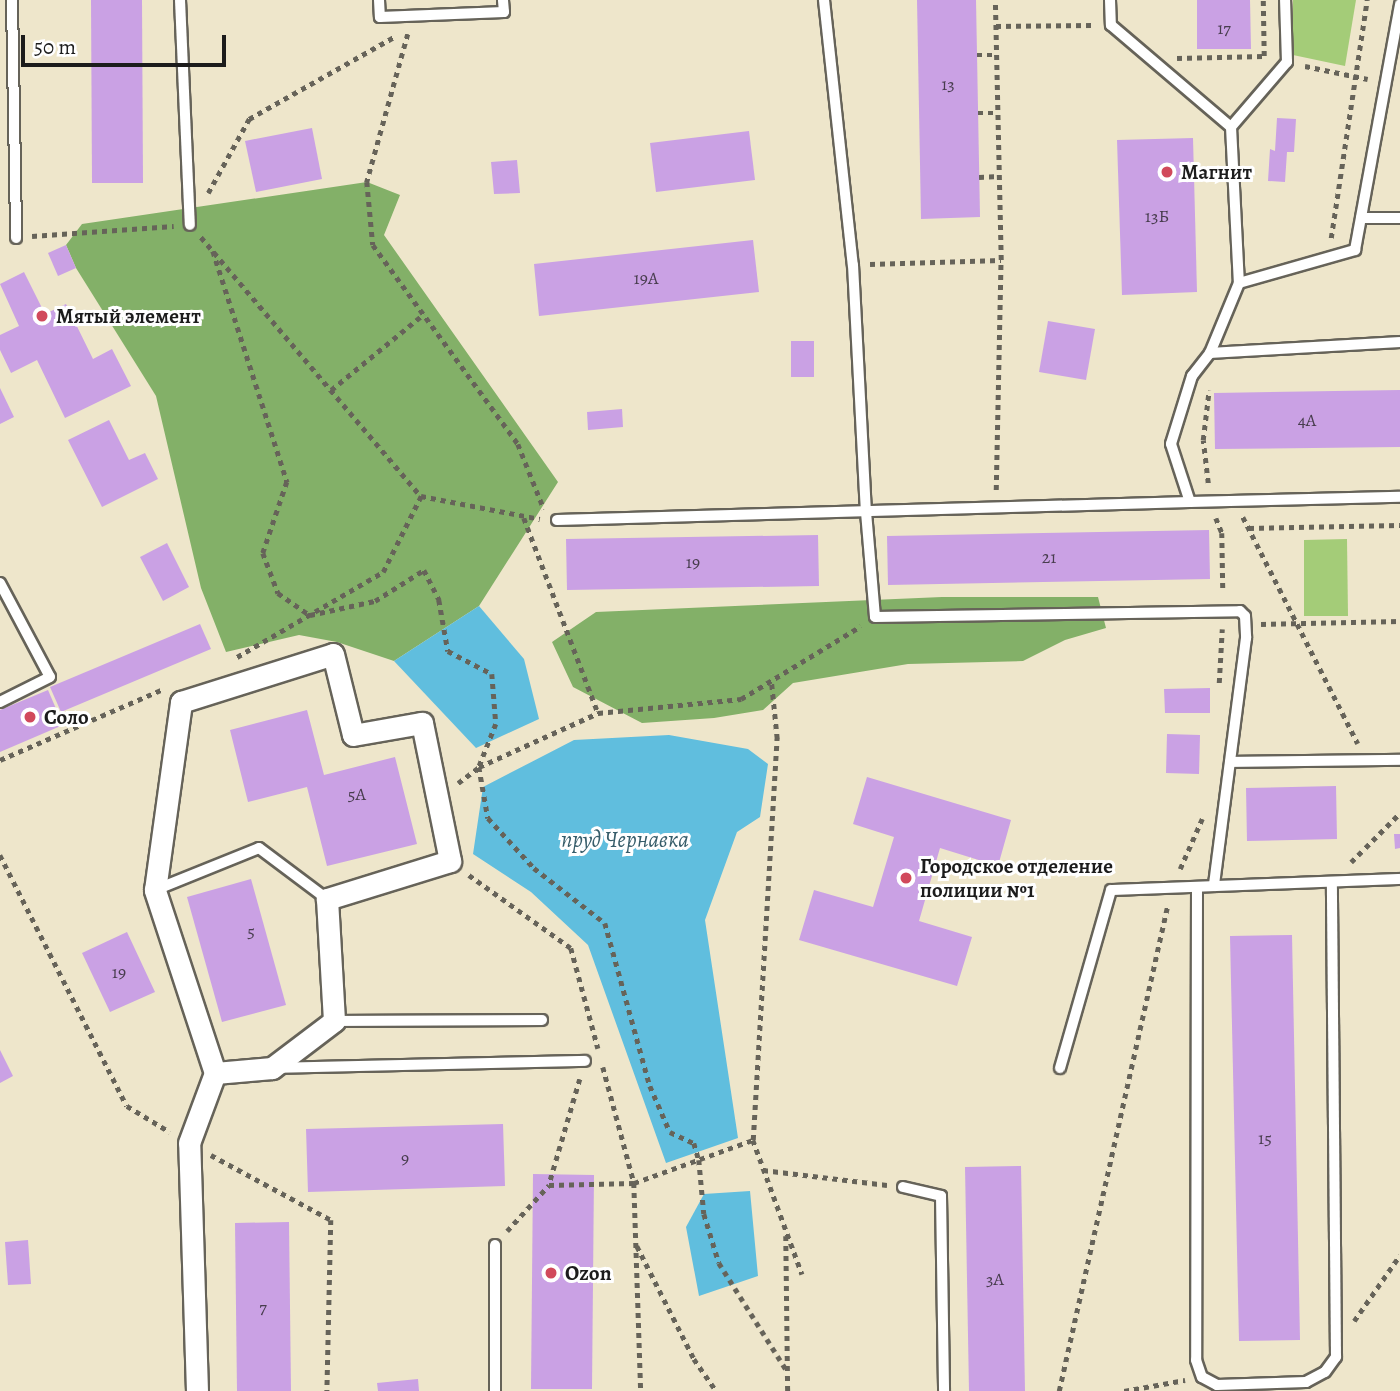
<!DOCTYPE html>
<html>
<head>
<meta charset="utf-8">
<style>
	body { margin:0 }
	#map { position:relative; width:1400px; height:1391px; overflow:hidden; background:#eee6cb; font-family:Alegreya,serif }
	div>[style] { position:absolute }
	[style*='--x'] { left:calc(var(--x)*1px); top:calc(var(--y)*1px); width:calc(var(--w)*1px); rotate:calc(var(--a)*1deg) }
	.green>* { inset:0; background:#a4cc78 }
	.forest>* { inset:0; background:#83b068 }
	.water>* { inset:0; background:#60bede }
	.building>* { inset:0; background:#caa1e4 }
	.path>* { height:4.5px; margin-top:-2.25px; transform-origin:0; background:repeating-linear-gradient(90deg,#666359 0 5px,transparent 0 10px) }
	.roads { filter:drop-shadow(2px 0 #666359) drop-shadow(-2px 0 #666359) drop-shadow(0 2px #666359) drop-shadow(0 -2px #666359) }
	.service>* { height:10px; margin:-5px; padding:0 5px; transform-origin:5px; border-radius:5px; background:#fff }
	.minor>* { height:21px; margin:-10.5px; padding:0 10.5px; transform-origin:10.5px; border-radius:10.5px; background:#fff }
	.path-bridge>* { height:4.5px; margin-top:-2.25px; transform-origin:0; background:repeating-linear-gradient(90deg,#666359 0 5px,transparent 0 10px) }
	.dots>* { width:19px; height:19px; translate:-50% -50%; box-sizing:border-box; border:4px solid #fff; border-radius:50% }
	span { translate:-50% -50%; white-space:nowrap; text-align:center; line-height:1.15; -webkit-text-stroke:6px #fff; paint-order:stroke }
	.number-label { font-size:18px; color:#483d4e }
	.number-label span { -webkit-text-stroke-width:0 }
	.poi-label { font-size:21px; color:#1c1c1c; font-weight:700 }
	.left { translate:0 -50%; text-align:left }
	.water-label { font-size:23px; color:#375d6a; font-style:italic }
	.scale { position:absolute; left:21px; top:35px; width:205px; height:32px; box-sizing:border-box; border:4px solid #1c1c1c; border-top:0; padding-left:9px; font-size:21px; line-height:24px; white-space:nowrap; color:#1c1c1c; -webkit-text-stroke:5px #fff; paint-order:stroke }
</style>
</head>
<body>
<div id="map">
	<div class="green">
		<i style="clip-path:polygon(1293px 0,1356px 0,1345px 66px,1293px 55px)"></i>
		<i style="clip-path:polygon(1347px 539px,1348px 616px,1304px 616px,1304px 540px)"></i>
	</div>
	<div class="forest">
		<i style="clip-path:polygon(367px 182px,400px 195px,384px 235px,558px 482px,479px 606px,394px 661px,337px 642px,299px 635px,226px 652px,201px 588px,156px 396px,76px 268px,66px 245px,82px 224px)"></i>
		<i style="clip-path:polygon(942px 597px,1098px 597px,1106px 628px,1065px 640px,1023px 661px,908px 664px,793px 683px,763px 710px,714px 718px,642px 723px,573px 687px,552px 642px,596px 612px)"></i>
	</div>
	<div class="water">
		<i style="clip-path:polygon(479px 606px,524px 659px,539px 719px,476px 748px,394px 661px)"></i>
		<i style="clip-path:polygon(669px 735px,748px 749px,768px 764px,760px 817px,737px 832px,705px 920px,738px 1138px,666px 1163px,588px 945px,531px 892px,473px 854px,483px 787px,574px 740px)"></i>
		<i style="clip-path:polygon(750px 1191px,758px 1276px,699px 1296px,686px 1227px,704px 1194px)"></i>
	</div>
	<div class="building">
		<i style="clip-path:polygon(91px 0,142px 0,143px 183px,92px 183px)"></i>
		<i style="clip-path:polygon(917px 0,976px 0,980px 217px,921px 219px)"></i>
		<i style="clip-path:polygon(1197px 0,1250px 0,1251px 49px,1197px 49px)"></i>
		<i style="clip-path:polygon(1277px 118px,1296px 119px,1294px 152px,1287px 152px,1285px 182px,1268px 181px,1270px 149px,1275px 151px)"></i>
		<i style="clip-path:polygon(312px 128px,322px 179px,256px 192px,245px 141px)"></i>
		<i style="clip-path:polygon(749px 131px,755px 180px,656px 192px,650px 143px)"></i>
		<i style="clip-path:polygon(1193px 138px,1197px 292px,1122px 295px,1117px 140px)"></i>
		<i style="clip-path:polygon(517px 160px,520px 193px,494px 194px,491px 162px)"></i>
		<i style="clip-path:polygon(753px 240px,759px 292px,539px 316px,534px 264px)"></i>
		<i style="clip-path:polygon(66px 245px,76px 268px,58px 276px,48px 253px)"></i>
		<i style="clip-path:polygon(24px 272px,45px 314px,66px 304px,93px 359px,112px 349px,131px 386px,65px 418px,37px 360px,11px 373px,0 350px,0 335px,19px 326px,0 284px)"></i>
		<i style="clip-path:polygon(1048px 321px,1095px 329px,1086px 380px,1039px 372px)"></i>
		<i style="clip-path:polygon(791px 341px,814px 341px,814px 377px,791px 377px)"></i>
		<i style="clip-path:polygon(0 388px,14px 417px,0 424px)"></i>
		<i style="clip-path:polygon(1400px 390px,1400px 447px,1215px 449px,1214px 393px)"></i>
		<i style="clip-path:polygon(622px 409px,623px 427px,588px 430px,587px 412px)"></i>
		<i style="clip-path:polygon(109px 420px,129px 460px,145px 453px,158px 479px,102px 507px,68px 440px)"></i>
		<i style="clip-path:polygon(1209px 530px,1210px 579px,888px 585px,887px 536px)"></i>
		<i style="clip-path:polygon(818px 535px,819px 586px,567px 590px,566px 539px)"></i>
		<i style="clip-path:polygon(167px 543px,189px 587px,163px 601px,140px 557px)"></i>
		<i style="clip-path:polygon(200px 624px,211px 649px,61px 712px,50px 687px)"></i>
		<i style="clip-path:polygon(1210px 688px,1210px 713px,1165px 713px,1164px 689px)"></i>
		<i style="clip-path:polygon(48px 690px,63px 725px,0 752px,0 710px)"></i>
		<i style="clip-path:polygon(307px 710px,324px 775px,395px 757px,417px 844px,327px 866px,307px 787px,248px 802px,230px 730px)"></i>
		<i style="clip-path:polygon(1167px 734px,1200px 735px,1199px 774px,1166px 773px)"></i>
		<i style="clip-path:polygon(867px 777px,1011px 820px,998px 866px,940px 848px,919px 921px,972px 937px,957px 986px,799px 940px,814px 890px,873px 907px,894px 837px,853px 824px)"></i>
		<i style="clip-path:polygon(1336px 786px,1337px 839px,1247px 841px,1246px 788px)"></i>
		<i style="clip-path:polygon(1394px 834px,1400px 834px,1400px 848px,1395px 849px)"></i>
		<i style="clip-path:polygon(251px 879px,286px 1005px,222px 1022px,187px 897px)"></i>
		<i style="clip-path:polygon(127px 932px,155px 992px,110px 1012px,82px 953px)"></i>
		<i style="clip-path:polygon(1292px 935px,1300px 1340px,1239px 1341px,1230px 936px)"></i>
		<i style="clip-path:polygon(0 1050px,13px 1076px,0 1083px)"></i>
		<i style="clip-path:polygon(503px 1124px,505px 1186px,308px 1192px,306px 1129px)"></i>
		<i style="clip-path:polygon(1021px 1166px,1025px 1391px,969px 1391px,965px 1167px)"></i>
		<i style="clip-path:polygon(533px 1174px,594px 1175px,592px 1389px,531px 1389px)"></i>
		<i style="clip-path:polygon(289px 1222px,291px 1391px,237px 1391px,235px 1223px)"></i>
		<i style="clip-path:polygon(28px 1240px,31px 1284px,8px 1285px,5px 1242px)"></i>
		<i style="clip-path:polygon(418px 1379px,419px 1391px,378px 1391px,377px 1383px)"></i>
	</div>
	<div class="path">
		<i style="--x:996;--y:26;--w:97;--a:-0.6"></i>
		<i style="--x:408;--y:34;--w:154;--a:105.5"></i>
		<i style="--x:367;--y:182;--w:63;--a:84.6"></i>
		<i style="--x:373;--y:245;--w:246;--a:53.9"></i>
		<i style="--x:518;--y:444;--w:70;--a:68.2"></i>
		<i style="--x:977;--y:55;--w:19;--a:0"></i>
		<i style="--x:1177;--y:58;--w:87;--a:-1.3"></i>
		<i style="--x:1264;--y:56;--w:56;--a:-91"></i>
		<i style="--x:1305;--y:66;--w:64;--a:11.7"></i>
		<i style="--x:978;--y:113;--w:20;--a:0"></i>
		<i style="--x:979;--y:177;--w:20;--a:-3"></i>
		<i style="--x:208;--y:193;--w:85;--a:-61"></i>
		<i style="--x:249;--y:119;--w:169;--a:-29.5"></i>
		<i style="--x:32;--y:236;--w:142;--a:-4"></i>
		<i style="--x:201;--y:237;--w:340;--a:49.7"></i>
		<i style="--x:421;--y:496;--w:121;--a:10.9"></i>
		<i style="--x:1331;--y:238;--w:241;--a:-81.4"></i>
		<i style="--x:870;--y:264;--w:131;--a:-1.7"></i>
		<i style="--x:1001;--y:260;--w:260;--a:-91.3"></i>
		<i style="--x:331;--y:390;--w:120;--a:-39.3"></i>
		<i style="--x:1208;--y:483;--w:43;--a:-96.6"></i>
		<i style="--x:1203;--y:440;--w:50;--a:-83.2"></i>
		<i style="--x:996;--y:490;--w:230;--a:-88.8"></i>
		<i style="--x:1243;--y:517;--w:254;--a:63.1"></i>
		<i style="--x:524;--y:518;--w:209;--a:69.2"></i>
		<i style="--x:598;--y:713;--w:144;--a:-5.6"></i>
		<i style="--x:741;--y:699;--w:140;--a:-31.3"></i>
		<i style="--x:1216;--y:518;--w:16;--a:68"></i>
		<i style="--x:1222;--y:533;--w:59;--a:89"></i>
		<i style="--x:1249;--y:528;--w:151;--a:-1.1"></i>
		<i style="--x:1261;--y:624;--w:139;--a:-1.2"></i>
		<i style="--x:237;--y:657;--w:169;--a:-30.2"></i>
		<i style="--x:383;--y:572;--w:85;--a:-63.4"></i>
		<i style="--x:1219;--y:683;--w:54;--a:-86.8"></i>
		<i style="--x:0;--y:760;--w:176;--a:-23.5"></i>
		<i style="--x:458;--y:783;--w:26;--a:-37"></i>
		<i style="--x:479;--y:767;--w:131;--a:-24.4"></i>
		<i style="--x:0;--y:855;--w:281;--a:63.2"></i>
		<i style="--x:127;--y:1106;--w:50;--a:31.2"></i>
		<i style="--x:1351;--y:862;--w:69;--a:-45"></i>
		<i style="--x:1180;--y:869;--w:55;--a:-66.3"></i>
		<i style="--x:469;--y:875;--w:125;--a:35.6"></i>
		<i style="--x:571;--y:948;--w:104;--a:74.9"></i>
		<i style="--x:603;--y:1067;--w:120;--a:75"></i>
		<i style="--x:634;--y:1183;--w:208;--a:88.1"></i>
		<i style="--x:580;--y:1079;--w:110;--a:106.3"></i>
		<i style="--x:549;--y:1185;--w:85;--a:-1.3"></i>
		<i style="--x:634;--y:1183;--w:127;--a:-19.9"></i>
		<i style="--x:753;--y:1140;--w:143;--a:69.9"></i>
		<i style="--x:753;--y:1140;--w:402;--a:-86.6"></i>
		<i style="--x:777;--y:739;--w:59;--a:-95.8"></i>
		<i style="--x:211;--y:1155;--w:136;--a:28.4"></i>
		<i style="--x:331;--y:1220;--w:171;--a:91.3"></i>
		<i style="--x:763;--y:1170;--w:125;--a:6.9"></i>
		<i style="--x:507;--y:1231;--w:62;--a:-47.6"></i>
		<i style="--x:786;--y:1236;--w:155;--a:89.3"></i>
		<i style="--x:637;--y:1246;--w:127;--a:63.2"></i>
		<i style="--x:694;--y:1359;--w:39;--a:55"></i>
		<i style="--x:1354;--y:1321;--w:80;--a:-55.1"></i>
		<i style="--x:1059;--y:1391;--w:496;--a:-77.4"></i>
		<i style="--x:1124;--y:1391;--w:62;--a:-10.2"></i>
	</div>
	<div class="roads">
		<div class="service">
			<i style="--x:12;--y:0;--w:238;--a:89"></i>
			<i style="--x:180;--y:0;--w:225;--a:87.5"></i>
			<i style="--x:379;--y:0;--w:17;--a:87"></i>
			<i style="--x:380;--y:17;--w:124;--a:-2.3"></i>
			<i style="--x:504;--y:12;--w:12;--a:-95"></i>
			<i style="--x:824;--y:0;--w:267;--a:83.8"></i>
			<i style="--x:853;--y:265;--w:247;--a:87"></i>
			<i style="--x:866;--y:512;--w:105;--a:85.1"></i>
			<i style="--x:875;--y:617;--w:365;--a:-0.9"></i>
			<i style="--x:1240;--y:611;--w:7;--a:45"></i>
			<i style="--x:1245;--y:616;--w:22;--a:87"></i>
			<i style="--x:1246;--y:638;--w:250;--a:97.4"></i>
			<i style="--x:1110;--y:0;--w:25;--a:88"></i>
			<i style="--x:1111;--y:25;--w:157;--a:40.4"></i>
			<i style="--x:1231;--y:127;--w:156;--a:87.1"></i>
			<i style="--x:1239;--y:283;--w:76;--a:112.5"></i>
			<i style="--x:1210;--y:353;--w:29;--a:128"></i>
			<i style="--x:1192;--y:376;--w:71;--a:107.2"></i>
			<i style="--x:1171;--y:444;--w:61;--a:71.9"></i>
			<i style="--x:1190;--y:502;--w:210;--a:-1.4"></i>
			<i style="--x:1231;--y:127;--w:86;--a:-49.3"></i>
			<i style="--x:1287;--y:62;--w:62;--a:-91.8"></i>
			<i style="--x:1361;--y:218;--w:39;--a:0"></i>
			<i style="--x:1239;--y:283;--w:121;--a:-15.9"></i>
			<i style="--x:1355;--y:250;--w:250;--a:-79.6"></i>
			<i style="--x:1210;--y:353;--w:190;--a:-3.3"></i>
			<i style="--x:557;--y:520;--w:633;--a:-1.63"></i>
			<i style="--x:0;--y:583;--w:106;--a:62"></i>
			<i style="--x:50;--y:677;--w:56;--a:153.4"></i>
			<i style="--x:1230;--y:762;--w:170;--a:-0.7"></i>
			<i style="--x:1197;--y:887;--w:473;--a:90.1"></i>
			<i style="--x:1196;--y:1360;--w:18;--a:71"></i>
			<i style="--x:1202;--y:1377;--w:17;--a:28"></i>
			<i style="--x:1217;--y:1385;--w:89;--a:-1.9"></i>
			<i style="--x:1306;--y:1382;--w:21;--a:-28"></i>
			<i style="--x:1325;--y:1372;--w:19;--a:-54"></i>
			<i style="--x:1336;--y:1357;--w:475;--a:-90.5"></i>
			<i style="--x:155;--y:890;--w:112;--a:-22"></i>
			<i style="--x:259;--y:848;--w:85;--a:36.9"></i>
			<i style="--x:334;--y:1021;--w:208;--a:-0.3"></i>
			<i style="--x:275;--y:1068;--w:310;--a:-1.3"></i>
			<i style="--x:1060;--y:1068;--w:185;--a:-74"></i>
			<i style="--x:1111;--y:890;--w:289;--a:-2.2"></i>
			<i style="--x:903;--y:1187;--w:39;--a:13"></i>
			<i style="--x:941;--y:1196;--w:195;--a:89.1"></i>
			<i style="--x:495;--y:1245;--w:146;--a:90"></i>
		</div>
		<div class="minor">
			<i style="--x:197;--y:1391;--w:248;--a:-91.8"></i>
			<i style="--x:189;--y:1143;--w:75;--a:-69.6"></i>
			<i style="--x:215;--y:1073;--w:193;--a:-108.2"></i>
			<i style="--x:155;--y:890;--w:190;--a:-82.1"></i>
			<i style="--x:181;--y:702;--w:159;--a:-17.5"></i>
			<i style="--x:333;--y:654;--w:83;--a:76.1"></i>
			<i style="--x:353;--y:735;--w:70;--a:-9.9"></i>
			<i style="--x:422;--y:723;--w:141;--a:78.5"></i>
			<i style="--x:450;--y:861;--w:129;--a:162.8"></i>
			<i style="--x:327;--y:899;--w:122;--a:86.7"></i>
			<i style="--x:334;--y:1021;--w:78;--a:142.8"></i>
			<i style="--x:272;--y:1068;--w:57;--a:175"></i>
		</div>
	</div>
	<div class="path-bridge">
		<i style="--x:213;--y:251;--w:243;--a:72.2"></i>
		<i style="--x:287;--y:482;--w:75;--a:108.7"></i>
		<i style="--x:263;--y:553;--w:43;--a:69.4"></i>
		<i style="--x:278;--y:593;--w:39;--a:35"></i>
		<i style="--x:310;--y:615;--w:66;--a:-12.2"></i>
		<i style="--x:375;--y:601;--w:58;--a:-32.3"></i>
		<i style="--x:424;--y:570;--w:34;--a:63"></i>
		<i style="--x:439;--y:600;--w:52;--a:80"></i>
		<i style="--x:448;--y:651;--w:50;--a:27.6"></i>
		<i style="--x:492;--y:674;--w:50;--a:85.4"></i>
		<i style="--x:496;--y:724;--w:46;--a:111.6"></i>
		<i style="--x:479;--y:767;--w:52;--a:80"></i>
		<i style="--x:488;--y:818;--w:68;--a:47.4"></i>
		<i style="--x:534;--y:868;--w:90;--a:37.8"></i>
		<i style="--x:605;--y:923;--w:169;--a:74.6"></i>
		<i style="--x:650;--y:1086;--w:50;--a:66.5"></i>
		<i style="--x:670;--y:1132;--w:26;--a:25"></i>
		<i style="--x:694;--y:1143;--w:18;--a:74"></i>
		<i style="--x:699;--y:1160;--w:54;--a:84.7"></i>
		<i style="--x:704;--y:1214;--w:51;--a:73"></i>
		<i style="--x:719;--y:1263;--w:128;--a:57.8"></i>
	</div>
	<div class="dots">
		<i style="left:1167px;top:172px;background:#d1495b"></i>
		<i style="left:42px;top:316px;background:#d1495b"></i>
		<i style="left:30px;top:717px;background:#d1495b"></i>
		<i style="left:906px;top:878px;background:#d1495b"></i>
		<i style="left:551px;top:1273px;background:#d1495b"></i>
	</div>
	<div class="number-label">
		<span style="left:1224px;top:28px">17</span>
		<span style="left:948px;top:84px">13</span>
		<span style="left:1157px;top:216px">13Б</span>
		<span style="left:646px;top:278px">19А</span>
		<span style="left:1307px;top:420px">4А</span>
		<span style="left:1049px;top:557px">21</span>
		<span style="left:693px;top:562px">19</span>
		<span style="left:357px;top:794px">5А</span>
		<span style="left:251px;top:931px">5</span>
		<span style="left:119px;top:972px">19</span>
		<span style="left:1265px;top:1138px">15</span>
		<span style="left:405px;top:1158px">9</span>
		<span style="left:995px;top:1279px">3А</span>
		<span style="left:263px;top:1307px">7</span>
	</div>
	<div class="poi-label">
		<span class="left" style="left:1181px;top:172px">Магнит</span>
		<span class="left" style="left:56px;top:316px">Мятый элемент</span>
		<span class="left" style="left:44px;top:717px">Соло</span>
		<span class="left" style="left:920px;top:878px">Городское отделение<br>полиции №1</span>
		<span class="left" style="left:565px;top:1273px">Ozon</span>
	</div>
	<div class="water-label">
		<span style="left:625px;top:840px">пруд Чернавка</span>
	</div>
	<div class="scale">50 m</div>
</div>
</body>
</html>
